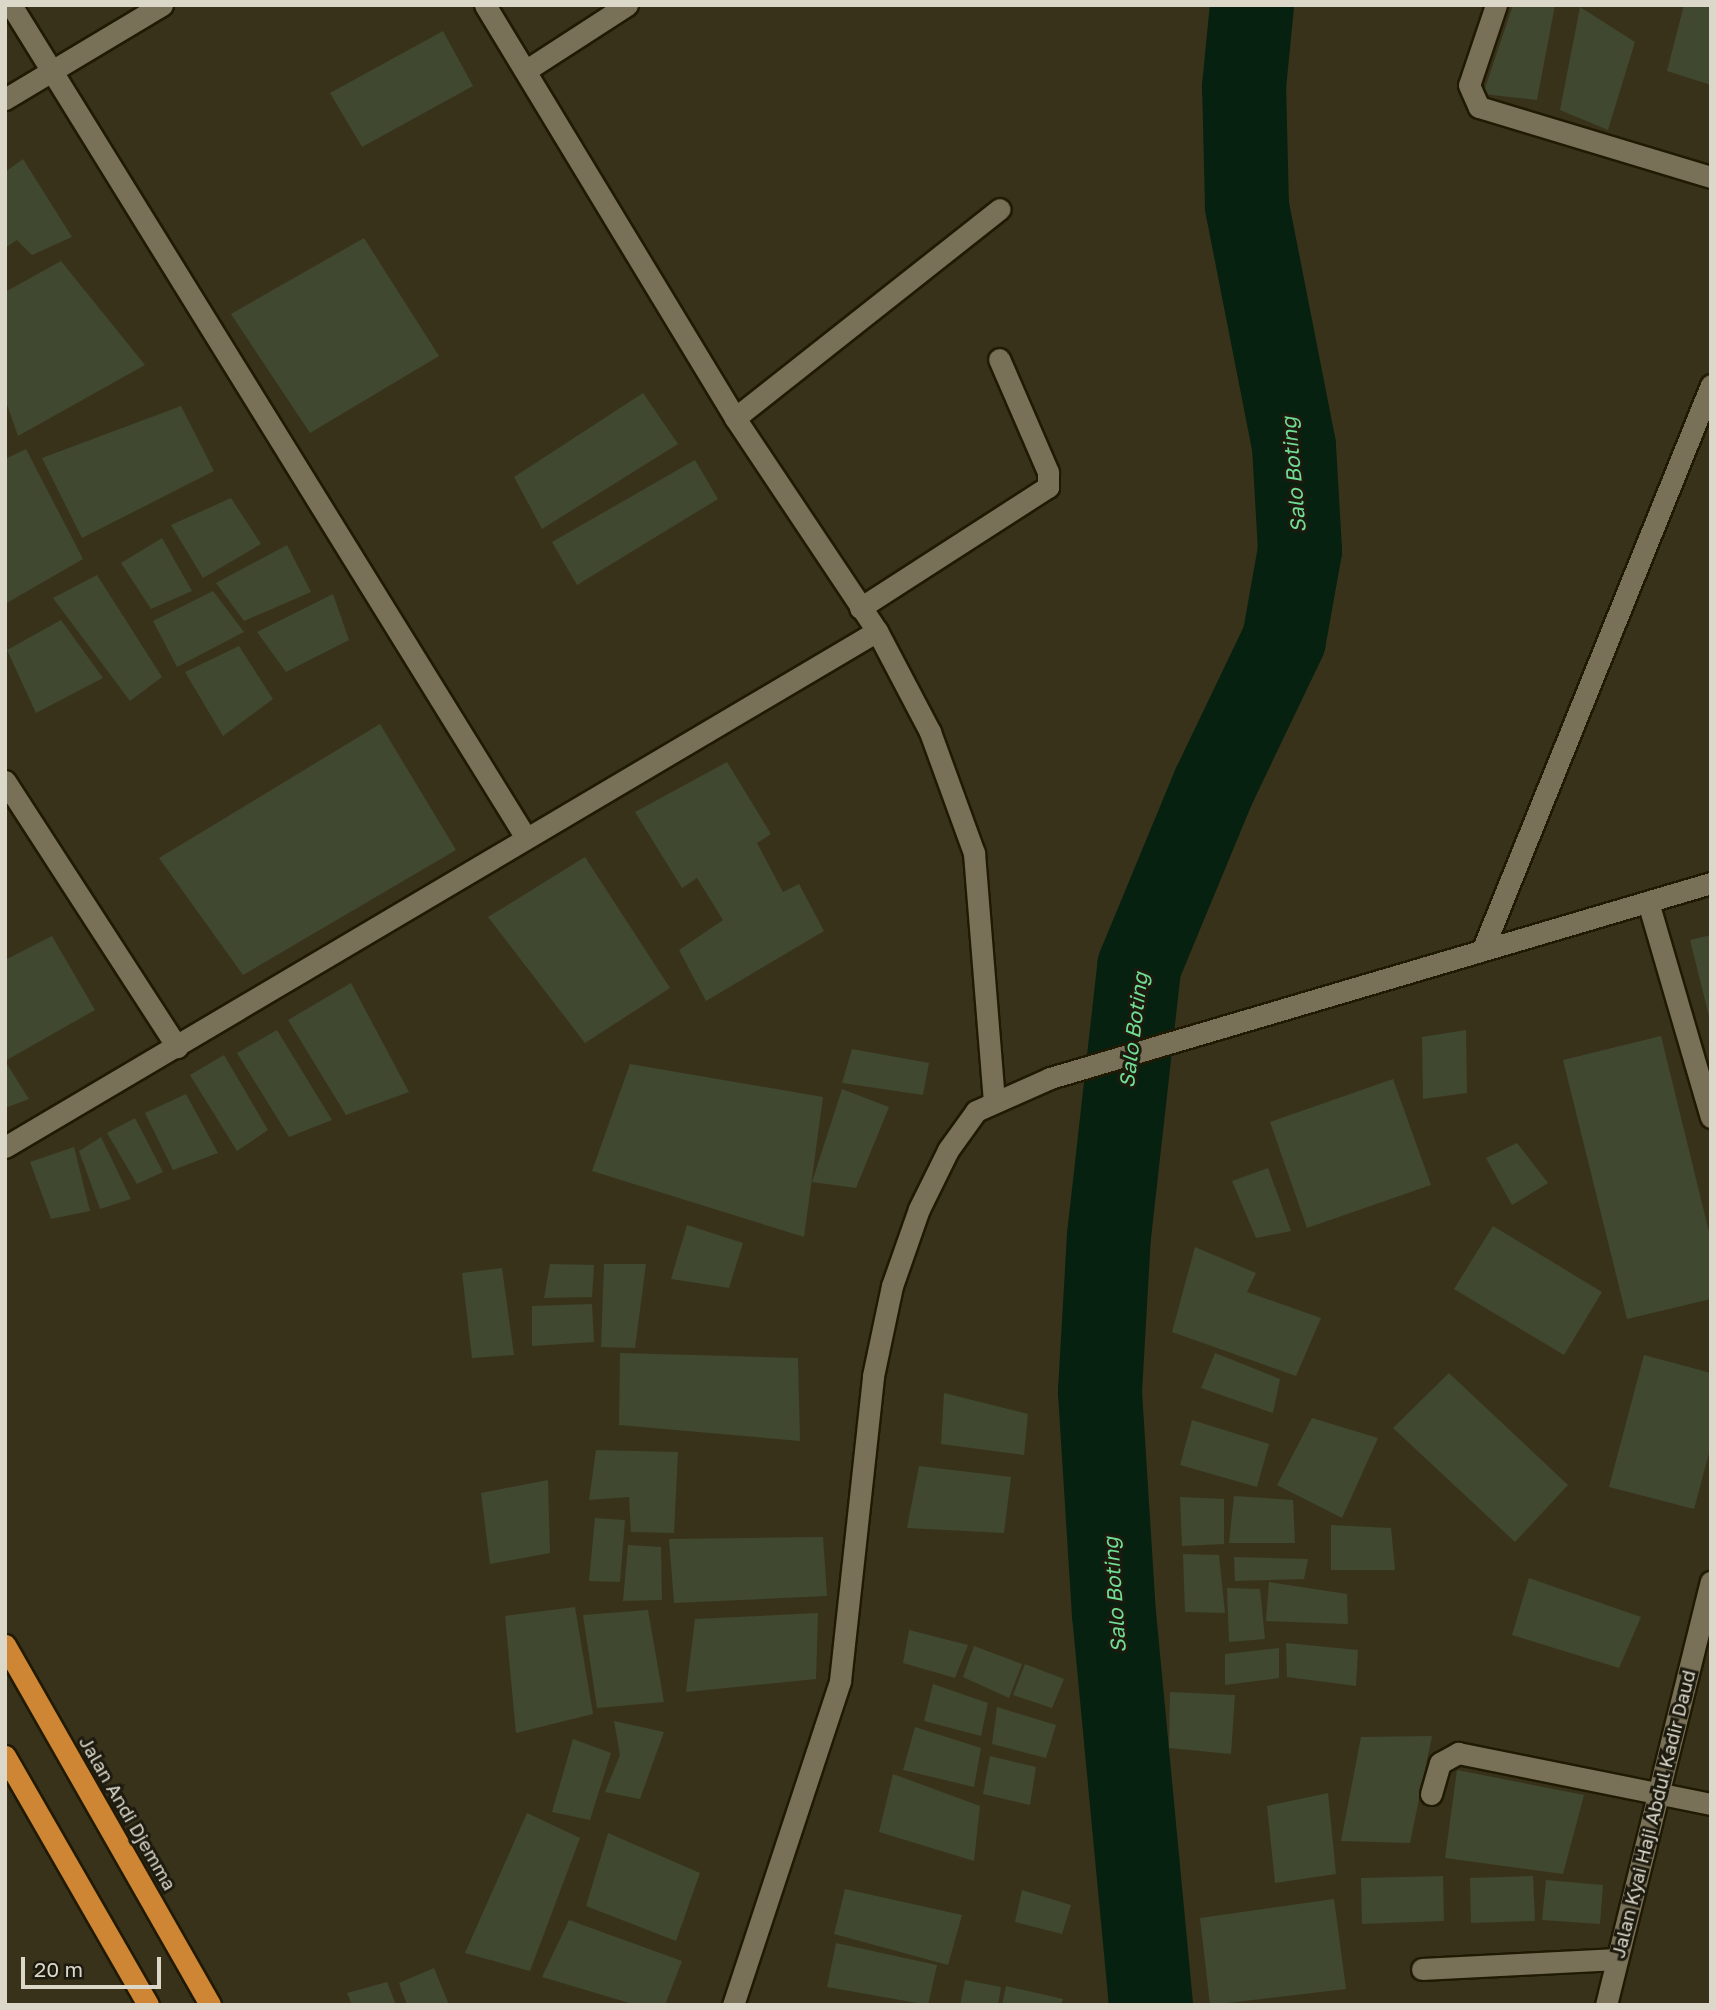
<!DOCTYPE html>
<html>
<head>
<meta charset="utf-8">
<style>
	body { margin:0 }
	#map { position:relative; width:1716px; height:2010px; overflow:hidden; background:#39321a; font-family:"Golos Text",sans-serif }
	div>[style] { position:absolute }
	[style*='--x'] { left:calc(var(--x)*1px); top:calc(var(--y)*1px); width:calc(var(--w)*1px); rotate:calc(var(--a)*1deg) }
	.river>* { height:84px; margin:-42px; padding:0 42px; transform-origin:42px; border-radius:42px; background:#062110 }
	.building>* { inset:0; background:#404830 }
	.roads { filter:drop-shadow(2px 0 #201a03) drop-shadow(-2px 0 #201a03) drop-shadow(0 2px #201a03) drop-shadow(0 -2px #201a03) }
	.street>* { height:21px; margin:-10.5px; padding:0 10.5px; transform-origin:10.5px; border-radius:10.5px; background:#797157 }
	.highway>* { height:21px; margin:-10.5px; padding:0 10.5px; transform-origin:10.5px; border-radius:10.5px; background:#ce8635 }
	span { translate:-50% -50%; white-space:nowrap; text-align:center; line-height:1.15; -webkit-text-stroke:6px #1d1a0f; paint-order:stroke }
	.street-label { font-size:19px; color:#dbd7c9 }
	.water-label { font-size:21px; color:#6fde93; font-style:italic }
	.frame { position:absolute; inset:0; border:7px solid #dbd7c9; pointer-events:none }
	.scale { position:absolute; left:21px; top:1957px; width:140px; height:32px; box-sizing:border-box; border:4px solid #dbd7c9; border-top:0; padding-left:9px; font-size:21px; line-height:24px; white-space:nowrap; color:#dbd7c9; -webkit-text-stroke:5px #1d1a0f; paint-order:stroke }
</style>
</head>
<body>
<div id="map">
	<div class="river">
		<i style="--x:1151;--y:2005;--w:392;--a:-95.4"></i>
		<i style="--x:1114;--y:1615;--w:224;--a:-93.6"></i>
		<i style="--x:1100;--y:1391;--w:155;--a:-86.7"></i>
		<i style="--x:1109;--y:1236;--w:271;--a:-83.6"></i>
		<i style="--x:1139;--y:967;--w:196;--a:-67.5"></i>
		<i style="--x:1214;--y:786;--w:162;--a:-64.4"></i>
		<i style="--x:1284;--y:640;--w:91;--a:-79.9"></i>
		<i style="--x:1300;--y:550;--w:104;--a:-93.3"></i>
		<i style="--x:1294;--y:446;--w:245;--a:-101.1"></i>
		<i style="--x:1247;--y:206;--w:119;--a:-91.4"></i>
		<i style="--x:1244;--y:87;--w:82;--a:-84.4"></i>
	</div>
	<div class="building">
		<i style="clip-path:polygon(1513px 5px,1555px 5px,1537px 100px,1483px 94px)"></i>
		<i style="clip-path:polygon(1684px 5px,1711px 5px,1711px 85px,1667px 71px)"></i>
		<i style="clip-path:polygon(1580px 7px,1635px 42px,1608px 130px,1560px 110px)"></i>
		<i style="clip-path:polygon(443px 31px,473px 86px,362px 147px,330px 93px)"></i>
		<i style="clip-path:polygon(23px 159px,72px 237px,32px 255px,17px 240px,5px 248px,5px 172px)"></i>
		<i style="clip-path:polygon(364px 238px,439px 356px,310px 433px,231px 314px)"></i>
		<i style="clip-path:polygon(61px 261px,145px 365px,18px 436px,5px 399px,5px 292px)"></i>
		<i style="clip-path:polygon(643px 393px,678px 444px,542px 529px,514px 477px)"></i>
		<i style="clip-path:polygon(181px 406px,214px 471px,82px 538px,42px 458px)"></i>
		<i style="clip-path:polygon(26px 449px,83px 559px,5px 604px,5px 459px)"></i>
		<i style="clip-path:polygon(695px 460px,718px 499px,577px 585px,552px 542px)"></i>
		<i style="clip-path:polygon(231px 498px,261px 544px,203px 578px,171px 525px)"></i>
		<i style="clip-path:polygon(162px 538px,192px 591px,151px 609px,121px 563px)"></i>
		<i style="clip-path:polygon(287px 545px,311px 592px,244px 621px,216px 583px)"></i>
		<i style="clip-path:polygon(97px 575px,162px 677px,130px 701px,53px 598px)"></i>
		<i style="clip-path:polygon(213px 591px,244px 632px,177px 667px,153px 621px)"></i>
		<i style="clip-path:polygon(333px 594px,349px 640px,286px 672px,257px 632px)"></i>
		<i style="clip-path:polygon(61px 620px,103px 678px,36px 713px,7px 650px)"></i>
		<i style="clip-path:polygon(239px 646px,273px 699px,223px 736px,185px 672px)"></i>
		<i style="clip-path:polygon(380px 724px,456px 850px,243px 975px,159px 858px)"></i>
		<i style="clip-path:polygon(727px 762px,771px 834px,757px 843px,783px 892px,799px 884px,824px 931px,706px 1001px,679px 950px,723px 920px,697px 878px,682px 888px,635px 812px)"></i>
		<i style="clip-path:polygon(585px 857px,670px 988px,585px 1043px,488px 917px)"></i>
		<i style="clip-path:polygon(1711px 935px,1711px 1020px,1710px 1020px,1690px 940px)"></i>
		<i style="clip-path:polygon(52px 936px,95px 1010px,5px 1061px,5px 960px)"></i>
		<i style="clip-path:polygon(351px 983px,409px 1092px,346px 1115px,288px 1020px)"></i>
		<i style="clip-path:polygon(277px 1030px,332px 1120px,289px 1137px,237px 1053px)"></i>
		<i style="clip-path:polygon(1466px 1030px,1467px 1093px,1423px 1099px,1422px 1037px)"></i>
		<i style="clip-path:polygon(1661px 1036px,1711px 1240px,1711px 1299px,1627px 1319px,1563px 1060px)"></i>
		<i style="clip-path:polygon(852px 1049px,929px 1063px,923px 1095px,842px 1083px)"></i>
		<i style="clip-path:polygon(224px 1055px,268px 1130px,237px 1151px,190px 1075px)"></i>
		<i style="clip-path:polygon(5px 1061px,29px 1099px,5px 1108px)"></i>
		<i style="clip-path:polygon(630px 1064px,823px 1097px,804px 1237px,592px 1171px)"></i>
		<i style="clip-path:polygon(1393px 1079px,1431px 1185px,1307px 1228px,1270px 1122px)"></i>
		<i style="clip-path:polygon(842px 1089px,889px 1107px,856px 1188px,812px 1182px)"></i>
		<i style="clip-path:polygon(186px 1094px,218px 1153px,173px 1170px,145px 1113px)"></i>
		<i style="clip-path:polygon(135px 1118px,163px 1172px,137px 1184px,107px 1133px)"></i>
		<i style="clip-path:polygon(101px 1137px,131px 1199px,100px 1209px,79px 1151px)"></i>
		<i style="clip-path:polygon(1517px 1143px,1548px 1183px,1512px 1205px,1486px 1158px)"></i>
		<i style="clip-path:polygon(74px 1147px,90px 1211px,51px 1219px,30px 1162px)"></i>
		<i style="clip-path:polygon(1268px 1168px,1291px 1231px,1256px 1238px,1232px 1181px)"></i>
		<i style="clip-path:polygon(687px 1225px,743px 1243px,729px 1288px,671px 1279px)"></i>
		<i style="clip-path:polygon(1493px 1226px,1602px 1292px,1564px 1355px,1454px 1289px)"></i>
		<i style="clip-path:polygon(1195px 1247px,1256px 1273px,1247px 1292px,1321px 1318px,1296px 1376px,1172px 1332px)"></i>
		<i style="clip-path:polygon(550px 1264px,594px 1265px,592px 1297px,544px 1298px)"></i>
		<i style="clip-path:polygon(604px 1264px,646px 1264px,635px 1348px,601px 1347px)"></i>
		<i style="clip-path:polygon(502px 1268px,514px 1355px,472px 1358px,462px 1273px)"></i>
		<i style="clip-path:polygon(592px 1304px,594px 1342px,532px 1346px,532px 1306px)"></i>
		<i style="clip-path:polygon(620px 1353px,798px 1358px,800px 1441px,619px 1425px)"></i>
		<i style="clip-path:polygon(1215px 1353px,1280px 1379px,1273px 1413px,1201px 1388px)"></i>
		<i style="clip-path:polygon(1644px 1355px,1711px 1373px,1711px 1446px,1694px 1509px,1609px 1487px)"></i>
		<i style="clip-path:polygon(1449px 1373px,1568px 1485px,1515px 1542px,1393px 1428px)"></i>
		<i style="clip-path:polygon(944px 1393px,1028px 1414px,1024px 1455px,941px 1444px)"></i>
		<i style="clip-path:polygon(1312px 1418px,1378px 1438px,1342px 1518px,1277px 1485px)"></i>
		<i style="clip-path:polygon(1192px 1420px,1269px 1444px,1257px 1487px,1180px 1465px)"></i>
		<i style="clip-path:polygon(596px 1450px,678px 1452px,674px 1533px,631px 1532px,629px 1497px,589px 1500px)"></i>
		<i style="clip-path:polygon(919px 1466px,1011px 1477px,1004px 1533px,907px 1528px)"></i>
		<i style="clip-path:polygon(548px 1480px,550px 1553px,490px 1564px,481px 1493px)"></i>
		<i style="clip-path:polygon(1234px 1496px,1293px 1500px,1295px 1543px,1229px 1543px)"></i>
		<i style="clip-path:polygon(1180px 1497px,1224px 1499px,1224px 1544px,1182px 1546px)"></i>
		<i style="clip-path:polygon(595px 1518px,625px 1520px,620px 1582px,589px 1581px)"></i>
		<i style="clip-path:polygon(1331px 1525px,1391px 1528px,1395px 1570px,1331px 1570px)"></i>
		<i style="clip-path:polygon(823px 1537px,827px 1596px,674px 1603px,669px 1539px)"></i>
		<i style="clip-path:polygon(628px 1545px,661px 1547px,662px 1600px,623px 1601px)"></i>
		<i style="clip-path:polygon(1183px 1554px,1219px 1555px,1225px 1613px,1185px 1612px)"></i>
		<i style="clip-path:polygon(1234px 1557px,1308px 1559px,1304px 1579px,1235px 1581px)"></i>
		<i style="clip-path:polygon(1529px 1578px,1641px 1617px,1619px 1668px,1512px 1635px)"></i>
		<i style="clip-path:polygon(1269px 1582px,1347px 1594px,1348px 1624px,1266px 1621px)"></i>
		<i style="clip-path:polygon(1227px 1588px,1260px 1589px,1265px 1639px,1229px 1642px)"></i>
		<i style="clip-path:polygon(575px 1607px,593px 1714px,516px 1733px,505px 1616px)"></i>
		<i style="clip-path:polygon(648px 1610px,664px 1702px,597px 1708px,583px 1615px)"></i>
		<i style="clip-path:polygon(818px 1613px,816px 1679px,686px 1692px,695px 1619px)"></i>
		<i style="clip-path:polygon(909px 1630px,968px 1645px,955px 1678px,903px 1663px)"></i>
		<i style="clip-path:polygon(1286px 1643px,1358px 1650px,1356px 1686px,1287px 1677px)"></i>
		<i style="clip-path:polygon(974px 1646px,1022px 1664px,1009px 1698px,963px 1677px)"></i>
		<i style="clip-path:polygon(1279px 1648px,1279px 1678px,1225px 1685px,1225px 1654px)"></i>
		<i style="clip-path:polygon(1025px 1664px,1064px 1679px,1052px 1708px,1013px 1695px)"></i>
		<i style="clip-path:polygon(933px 1684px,988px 1703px,981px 1736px,924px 1721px)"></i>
		<i style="clip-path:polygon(1170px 1692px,1235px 1695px,1231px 1754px,1169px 1748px)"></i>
		<i style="clip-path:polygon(997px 1707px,1056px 1725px,1046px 1758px,992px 1744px)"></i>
		<i style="clip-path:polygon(614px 1721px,664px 1732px,640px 1799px,605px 1792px,620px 1755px)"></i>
		<i style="clip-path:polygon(915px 1727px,981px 1748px,974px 1787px,903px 1770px)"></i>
		<i style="clip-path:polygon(1432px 1736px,1410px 1843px,1341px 1841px,1361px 1737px)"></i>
		<i style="clip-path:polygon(573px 1739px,611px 1753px,590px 1820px,552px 1812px)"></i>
		<i style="clip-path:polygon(990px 1756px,1036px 1767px,1030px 1805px,983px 1794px)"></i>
		<i style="clip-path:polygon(1457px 1770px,1584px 1795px,1563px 1874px,1445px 1858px)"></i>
		<i style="clip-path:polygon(893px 1774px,980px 1806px,974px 1861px,879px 1832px)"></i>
		<i style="clip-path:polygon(1328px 1793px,1336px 1874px,1275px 1883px,1267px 1806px)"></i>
		<i style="clip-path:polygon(527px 1813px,580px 1838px,530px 1971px,465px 1953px)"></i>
		<i style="clip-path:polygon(608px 1833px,700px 1873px,676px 1941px,586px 1906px)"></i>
		<i style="clip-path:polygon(1443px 1876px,1444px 1921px,1362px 1924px,1361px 1878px)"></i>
		<i style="clip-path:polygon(1533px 1876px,1535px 1921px,1471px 1923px,1470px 1878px)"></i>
		<i style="clip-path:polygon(1546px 1880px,1603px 1885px,1600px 1924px,1542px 1920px)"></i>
		<i style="clip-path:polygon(845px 1889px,962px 1915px,948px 1965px,834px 1934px)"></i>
		<i style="clip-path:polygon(1022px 1890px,1071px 1905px,1062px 1934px,1015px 1922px)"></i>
		<i style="clip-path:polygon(1334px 1899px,1346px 1989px,1210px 2005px,1200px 1918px)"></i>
		<i style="clip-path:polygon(569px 1920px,682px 1961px,665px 2005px,636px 2005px,542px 1977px)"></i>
		<i style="clip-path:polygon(836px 1943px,937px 1965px,928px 2005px,827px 1987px)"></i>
		<i style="clip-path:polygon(434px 1968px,449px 2005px,407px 2005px,399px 1983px)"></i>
		<i style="clip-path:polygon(965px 1980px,1001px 1987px,998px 2005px,960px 2005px)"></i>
		<i style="clip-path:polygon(387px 1982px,396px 2005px,352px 2005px,347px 1993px)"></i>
		<i style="clip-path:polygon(1006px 1986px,1063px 1999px,1061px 2005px,1002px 2005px)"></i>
	</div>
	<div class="roads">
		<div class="street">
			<i style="--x:11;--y:5;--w:979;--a:58.27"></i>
			<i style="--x:485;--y:5;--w:483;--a:58.8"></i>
			<i style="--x:735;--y:418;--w:256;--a:56.3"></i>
			<i style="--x:877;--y:631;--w:114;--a:62.3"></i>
			<i style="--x:930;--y:732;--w:129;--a:70"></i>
			<i style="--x:974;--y:853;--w:247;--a:85.4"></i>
			<i style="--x:1496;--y:5;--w:84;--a:108.6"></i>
			<i style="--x:1469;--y:85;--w:24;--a:66"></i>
			<i style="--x:1479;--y:107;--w:242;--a:16.8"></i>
			<i style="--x:528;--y:69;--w:118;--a:-32.9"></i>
			<i style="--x:5;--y:99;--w:183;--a:-30.9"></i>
			<i style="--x:735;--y:418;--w:337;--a:-38.3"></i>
			<i style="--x:860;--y:608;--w:224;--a:-32.8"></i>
			<i style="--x:1048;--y:487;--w:15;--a:-90"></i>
			<i style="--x:1048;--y:472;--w:123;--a:-113.4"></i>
			<i style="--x:5;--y:781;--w:317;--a:57.1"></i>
			<i style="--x:1648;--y:902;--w:224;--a:73.7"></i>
			<i style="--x:1484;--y:946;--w:605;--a:-67.97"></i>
			<i style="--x:5;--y:1147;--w:1013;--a:-30.61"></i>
			<i style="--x:1431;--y:1794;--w:32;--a:-74"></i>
			<i style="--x:1440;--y:1763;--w:21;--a:-29"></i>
			<i style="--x:1458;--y:1753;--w:258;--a:11.4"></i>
			<i style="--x:1422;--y:1969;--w:195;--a:-2.9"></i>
			<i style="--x:733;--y:2005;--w:341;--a:-71.7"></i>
			<i style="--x:840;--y:1681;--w:307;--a:-83.8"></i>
			<i style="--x:873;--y:1376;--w:92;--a:-78.1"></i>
			<i style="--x:892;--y:1286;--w:82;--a:-70.7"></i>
			<i style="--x:919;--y:1209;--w:66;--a:-63.8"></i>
			<i style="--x:948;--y:1150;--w:48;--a:-54.3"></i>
			<i style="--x:976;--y:1111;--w:81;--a:-24"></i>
			<i style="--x:1050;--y:1078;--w:689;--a:-16.44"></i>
			<i style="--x:1606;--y:2005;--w:436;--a:-76.1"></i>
		</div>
		<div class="highway">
			<i style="--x:5;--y:1645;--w:414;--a:60.3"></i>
			<i style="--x:5;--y:1756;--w:287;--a:60.1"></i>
		</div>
	</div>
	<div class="street-label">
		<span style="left:128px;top:1813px;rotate:60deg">Jalan Andi Djemma</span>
		<span style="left:1653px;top:1814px;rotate:-76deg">Jalan Kyai Haji Abdul Kadir Daud</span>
	</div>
	<div class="water-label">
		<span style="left:1293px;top:475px;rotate:-95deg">Salo Boting</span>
		<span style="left:1133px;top:1030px;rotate:-83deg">Salo Boting</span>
		<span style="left:1114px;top:1595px;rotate:-94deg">Salo Boting</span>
	</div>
	<div class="frame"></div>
	<div class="scale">20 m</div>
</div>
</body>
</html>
